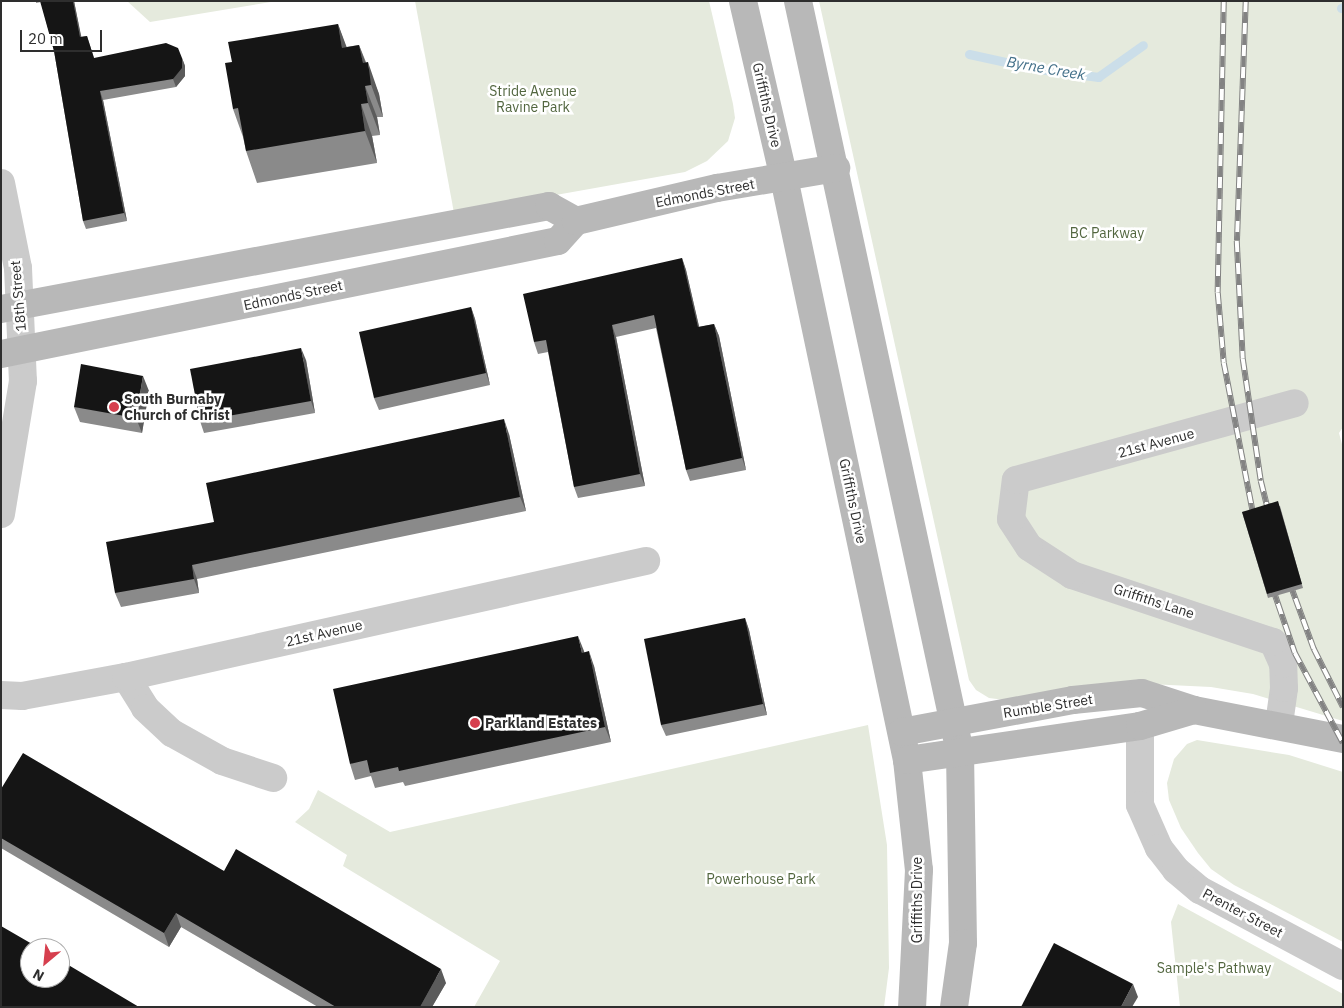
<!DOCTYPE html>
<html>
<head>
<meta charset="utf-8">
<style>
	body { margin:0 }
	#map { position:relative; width:1344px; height:1008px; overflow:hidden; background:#fff; font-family:"IBM Plex Sans",sans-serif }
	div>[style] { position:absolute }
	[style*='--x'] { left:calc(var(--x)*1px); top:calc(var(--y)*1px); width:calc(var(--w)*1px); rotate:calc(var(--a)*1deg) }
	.green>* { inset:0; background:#e5eadd }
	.stream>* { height:9px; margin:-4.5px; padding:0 4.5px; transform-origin:4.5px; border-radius:4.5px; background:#cbdee9 }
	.street>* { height:28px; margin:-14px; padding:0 14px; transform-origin:14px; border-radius:14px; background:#cbcbcb }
	.secondary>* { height:28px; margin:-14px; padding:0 14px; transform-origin:14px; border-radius:14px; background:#b8b8b8 }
	.rail>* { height:5.5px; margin-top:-2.75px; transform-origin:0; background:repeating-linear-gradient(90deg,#fff 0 11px,#838383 0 22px); box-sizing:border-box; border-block:1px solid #838383 }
	.wall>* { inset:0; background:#8a8a8a }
	.shaded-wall>* { inset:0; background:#5b5b5b }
	.building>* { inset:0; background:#151515 }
	.dots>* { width:14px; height:14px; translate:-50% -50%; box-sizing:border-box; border:2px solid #fff; border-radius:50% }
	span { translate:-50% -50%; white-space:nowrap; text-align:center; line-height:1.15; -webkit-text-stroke:5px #fff; paint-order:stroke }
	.park-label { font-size:14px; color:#52663f }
	.street-label { font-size:14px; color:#2e2e2e }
	.poi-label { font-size:14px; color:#2e2e2e; font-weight:700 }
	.left { translate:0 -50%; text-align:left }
	.water-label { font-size:15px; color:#437089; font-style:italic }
	.frame { position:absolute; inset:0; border:2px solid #2e2e2e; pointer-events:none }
	.north { position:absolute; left:20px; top:938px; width:50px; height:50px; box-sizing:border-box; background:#fff; border:1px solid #ababab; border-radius:50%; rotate:208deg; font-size:14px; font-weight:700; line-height:20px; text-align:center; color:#2e2e2e }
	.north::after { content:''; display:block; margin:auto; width:18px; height:22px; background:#d63f4e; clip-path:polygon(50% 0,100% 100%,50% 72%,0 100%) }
	.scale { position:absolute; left:20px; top:30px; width:82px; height:22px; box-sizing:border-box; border:2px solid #2e2e2e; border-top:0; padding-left:6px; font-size:15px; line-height:18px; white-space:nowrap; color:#2e2e2e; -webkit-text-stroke:4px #fff; paint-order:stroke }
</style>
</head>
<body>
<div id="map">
	<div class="green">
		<i style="clip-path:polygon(127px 1px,277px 1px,150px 22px)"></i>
		<i style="clip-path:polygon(415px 1px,709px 1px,733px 104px,735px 118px,728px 141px,707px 161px,685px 172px,454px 213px)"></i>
		<i style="clip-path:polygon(819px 1px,1343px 1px,1343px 427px,1339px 433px,1343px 448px,1343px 721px,1253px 694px,1211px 687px,1128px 683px,1005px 700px,989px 698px,976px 690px,969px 680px)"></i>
		<i style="clip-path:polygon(868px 725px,887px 845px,889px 968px,884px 1007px,474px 1007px,500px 961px,343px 866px,347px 855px,295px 822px,309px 809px,318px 790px,390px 832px)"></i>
		<i style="clip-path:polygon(1197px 740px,1289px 755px,1343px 772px,1343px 942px,1234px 885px,1211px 869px,1198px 853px,1181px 828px,1169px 800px,1167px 783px,1174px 759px,1187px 744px)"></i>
		<i style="clip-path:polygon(1178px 904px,1343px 994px,1343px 1007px,1180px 1007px,1171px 922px)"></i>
	</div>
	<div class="stream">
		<i style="--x:1341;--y:8;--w:2;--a:-27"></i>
		<i style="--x:969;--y:54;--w:71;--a:12.3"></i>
		<i style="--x:1038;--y:69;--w:61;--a:7.6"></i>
		<i style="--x:1098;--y:77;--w:55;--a:-35.4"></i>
	</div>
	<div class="street">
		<i style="--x:1;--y:183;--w:87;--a:78.7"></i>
		<i style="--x:18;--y:268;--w:113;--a:87.5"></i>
		<i style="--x:23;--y:381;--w:135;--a:99.4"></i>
		<i style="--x:126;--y:677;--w:36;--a:58"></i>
		<i style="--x:145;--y:708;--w:37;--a:43"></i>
		<i style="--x:172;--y:733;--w:57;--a:29.2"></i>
		<i style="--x:222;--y:761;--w:54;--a:18.4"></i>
		<i style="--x:1;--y:695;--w:21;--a:3"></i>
		<i style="--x:22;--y:696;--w:106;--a:-10.4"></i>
		<i style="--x:126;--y:677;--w:533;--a:-12.58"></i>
		<i style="--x:1279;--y:724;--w:36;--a:-82"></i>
		<i style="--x:1284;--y:688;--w:24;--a:-92"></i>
		<i style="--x:1283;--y:664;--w:24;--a:-114"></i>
		<i style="--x:1273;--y:642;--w:212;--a:-161.6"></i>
		<i style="--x:1072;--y:575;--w:51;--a:-146.9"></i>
		<i style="--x:1029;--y:547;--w:33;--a:-123"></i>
		<i style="--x:1011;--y:519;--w:39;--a:-83"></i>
		<i style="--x:1016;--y:480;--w:289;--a:-15.4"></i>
		<i style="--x:1140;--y:726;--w:79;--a:90"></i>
		<i style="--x:1140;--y:805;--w:47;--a:66.2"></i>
		<i style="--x:1159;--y:848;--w:28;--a:52"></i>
		<i style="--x:1176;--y:870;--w:31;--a:40"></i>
		<i style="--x:1200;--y:890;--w:162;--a:28"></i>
	</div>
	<div class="secondary">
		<i style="--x:743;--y:1;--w:182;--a:77"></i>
		<i style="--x:784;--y:178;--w:595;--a:78.07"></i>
		<i style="--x:907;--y:760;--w:111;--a:83.8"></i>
		<i style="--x:919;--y:870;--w:137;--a:92.9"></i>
		<i style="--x:798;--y:1;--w:768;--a:77.83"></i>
		<i style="--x:960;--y:752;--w:191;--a:89.1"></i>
		<i style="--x:963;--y:943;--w:65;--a:98"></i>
		<i style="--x:1;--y:309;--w:558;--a:-10.64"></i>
		<i style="--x:549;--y:206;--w:31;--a:29"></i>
		<i style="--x:1;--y:354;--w:568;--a:-11.47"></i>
		<i style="--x:558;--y:241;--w:27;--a:-48"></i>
		<i style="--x:576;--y:221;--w:145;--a:-13.2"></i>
		<i style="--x:717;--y:188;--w:121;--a:-9.5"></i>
		<i style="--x:902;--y:732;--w:174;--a:-10.6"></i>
		<i style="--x:1073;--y:700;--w:69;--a:-5.8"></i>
		<i style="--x:1142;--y:693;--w:55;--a:18.1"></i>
		<i style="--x:1194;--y:710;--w:152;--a:11"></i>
		<i style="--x:907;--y:760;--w:235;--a:-8.3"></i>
		<i style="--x:1140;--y:726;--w:56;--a:-16.5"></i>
	</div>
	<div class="rail">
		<i style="--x:1224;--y:1;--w:292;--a:91.2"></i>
		<i style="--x:1218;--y:293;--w:70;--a:85.1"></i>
		<i style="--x:1224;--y:363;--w:163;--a:79"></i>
		<i style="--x:1246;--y:1;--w:240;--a:92.1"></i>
		<i style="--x:1237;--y:241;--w:118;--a:87.1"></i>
		<i style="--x:1243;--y:359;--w:123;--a:81.6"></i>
		<i style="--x:1261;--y:481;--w:38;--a:76"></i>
		<i style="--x:1288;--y:578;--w:76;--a:69.9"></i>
		<i style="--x:1314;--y:649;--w:65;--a:63.4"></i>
		<i style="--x:1271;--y:583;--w:74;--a:71.1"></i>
		<i style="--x:1295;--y:653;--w:102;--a:61.9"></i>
	</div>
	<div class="wall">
		<i style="clip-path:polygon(36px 1px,74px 1px,81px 37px,87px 36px,94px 58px,182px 58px,185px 66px,185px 76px,176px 87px,103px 100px,127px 221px,86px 229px,83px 221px,54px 51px,41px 2px,36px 3px)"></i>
		<i style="clip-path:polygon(338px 24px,346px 47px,359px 45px,366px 62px,379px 94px,383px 117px,377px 117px,380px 135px,372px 136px,377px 163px,257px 183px,246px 151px,243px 137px,233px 109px,232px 62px)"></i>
		<i style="clip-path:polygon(682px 258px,686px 270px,699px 327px,714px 324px,719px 336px,746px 470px,690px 481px,686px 470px,656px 328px,616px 337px,645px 486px,578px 498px,574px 487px,548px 352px,538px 354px,534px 342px)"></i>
		<i style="clip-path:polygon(471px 307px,475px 319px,490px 385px,379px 410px,374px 398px)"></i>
		<i style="clip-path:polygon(306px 360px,315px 413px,204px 433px,200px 421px)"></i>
		<i style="clip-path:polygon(149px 391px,142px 433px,80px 422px,74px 407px)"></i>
		<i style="clip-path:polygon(509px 434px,526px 511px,197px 579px,199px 593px,121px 607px,115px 593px,214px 522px)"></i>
		<i style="clip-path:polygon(1280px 506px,1303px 588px,1268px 598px,1242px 512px)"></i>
		<i style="clip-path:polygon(745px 618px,749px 630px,767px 715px,666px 736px,661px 725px)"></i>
		<i style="clip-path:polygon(584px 652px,594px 666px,611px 742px,405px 786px,403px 782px,375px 788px,371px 776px,355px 780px,350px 764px)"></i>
		<i style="clip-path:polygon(1px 789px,224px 871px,446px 983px,432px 1007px,318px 1007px,181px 927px,169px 947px,1px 848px)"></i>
	</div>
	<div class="shaded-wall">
		<i style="clip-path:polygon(73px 1px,74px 1px,83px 45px,80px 37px)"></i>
		<i style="clip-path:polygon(338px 24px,350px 56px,342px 48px)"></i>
		<i style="clip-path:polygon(359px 45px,369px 72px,368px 62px,379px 94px,383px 117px,363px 63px)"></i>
		<i style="clip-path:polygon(182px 58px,185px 66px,185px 76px,176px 87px,173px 79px)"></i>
		<i style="clip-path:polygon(365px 86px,377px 117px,380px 135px,368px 103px)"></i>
		<i style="clip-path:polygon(100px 91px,103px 100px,127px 221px,124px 213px)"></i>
		<i style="clip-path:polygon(361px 104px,372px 136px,377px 163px,365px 131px)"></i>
		<i style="clip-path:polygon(682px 258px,686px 270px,702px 339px,698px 327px)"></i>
		<i style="clip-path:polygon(471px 307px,475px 319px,490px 385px,486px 373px)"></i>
		<i style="clip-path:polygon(714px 324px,719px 336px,746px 470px,742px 458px)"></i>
		<i style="clip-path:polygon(612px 325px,616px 337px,645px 486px,640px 474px)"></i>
		<i style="clip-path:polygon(301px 348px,306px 360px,315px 413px,311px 401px)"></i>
		<i style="clip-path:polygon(143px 376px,149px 391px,142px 433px,136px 418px)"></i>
		<i style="clip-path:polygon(504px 419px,509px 434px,526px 511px,520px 497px)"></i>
		<i style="clip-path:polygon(192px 565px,197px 579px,199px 593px,194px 579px)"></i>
		<i style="clip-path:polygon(745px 618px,749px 630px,767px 715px,763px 704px)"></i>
		<i style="clip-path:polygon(578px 636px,584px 651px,587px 668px,582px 653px)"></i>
		<i style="clip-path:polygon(589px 651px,594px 666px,611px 742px,605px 727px)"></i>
		<i style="clip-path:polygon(176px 913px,181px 927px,169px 947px,164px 933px)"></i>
		<i style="clip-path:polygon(441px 969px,446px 983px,432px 1007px,420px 1007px)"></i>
		<i style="clip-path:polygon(1133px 984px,1138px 997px,1132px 1007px,1121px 1007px)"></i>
	</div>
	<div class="building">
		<i style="clip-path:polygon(40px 1px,73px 1px,80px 37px,87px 36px,94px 58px,166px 43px,178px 48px,182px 58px,182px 68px,173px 79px,100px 91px,124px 213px,83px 221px,54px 51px)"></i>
		<i style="clip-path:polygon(338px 24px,342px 48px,359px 45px,363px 63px,368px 62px,371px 85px,365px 86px,368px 103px,361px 104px,365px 131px,246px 151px,238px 108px,233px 109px,225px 63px,232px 62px,228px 42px)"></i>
		<i style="clip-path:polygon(682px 258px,698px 327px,714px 324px,742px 458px,686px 470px,654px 315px,612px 325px,640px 474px,574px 487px,546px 340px,534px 342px,523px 294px)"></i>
		<i style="clip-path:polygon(471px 307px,486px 373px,374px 398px,359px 332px)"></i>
		<i style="clip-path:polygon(301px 348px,311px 401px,200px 421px,190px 369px)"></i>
		<i style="clip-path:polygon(81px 364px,143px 376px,136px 418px,74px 407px)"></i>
		<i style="clip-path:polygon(504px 419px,520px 497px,192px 565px,194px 579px,115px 593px,106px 542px,214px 522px,206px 483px)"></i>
		<i style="clip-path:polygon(1278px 501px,1302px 584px,1267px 594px,1242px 512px)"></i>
		<i style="clip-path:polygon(745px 618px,763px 704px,661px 725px,644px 639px)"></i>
		<i style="clip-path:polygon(578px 636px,582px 653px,589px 651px,605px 727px,399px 771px,398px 767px,370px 773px,367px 760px,350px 764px,333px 689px)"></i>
		<i style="clip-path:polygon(23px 753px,224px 871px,236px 849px,441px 969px,420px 1007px,336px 1007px,176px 913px,164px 933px,1px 838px,1px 789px)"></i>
		<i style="clip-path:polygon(1px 926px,39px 948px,30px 948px,30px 978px,60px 978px,60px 960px,139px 1007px,1px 1007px)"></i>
		<i style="clip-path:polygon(1054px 943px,1133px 984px,1121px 1007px,1021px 1007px)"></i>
	</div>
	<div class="dots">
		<i style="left:114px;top:407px;background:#d63f4e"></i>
		<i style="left:475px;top:723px;background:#d63f4e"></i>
	</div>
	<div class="park-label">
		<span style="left:533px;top:99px">Stride Avenue<br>Ravine Park</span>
		<span style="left:1107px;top:233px">BC Parkway</span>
		<span style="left:761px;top:879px">Powerhouse Park</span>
		<span style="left:1214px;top:968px">Sample's Pathway</span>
	</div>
	<div class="street-label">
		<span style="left:767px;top:105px;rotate:77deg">Griffiths Drive</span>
		<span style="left:705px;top:193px;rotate:-11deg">Edmonds Street</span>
		<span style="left:293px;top:295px;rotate:-12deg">Edmonds Street</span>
		<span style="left:18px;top:296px;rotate:-95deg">18th Street</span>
		<span style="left:1156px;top:443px;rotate:-15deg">21st Avenue</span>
		<span style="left:853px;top:501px;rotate:78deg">Griffiths Drive</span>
		<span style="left:1154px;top:601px;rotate:18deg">Griffiths Lane</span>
		<span style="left:324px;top:633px;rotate:-13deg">21st Avenue</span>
		<span style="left:1048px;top:706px;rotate:-9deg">Rumble Street</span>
		<span style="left:917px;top:900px;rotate:-90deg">Griffiths Drive</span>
		<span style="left:1243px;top:913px;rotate:28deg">Prenter Street</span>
	</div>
	<div class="poi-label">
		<span class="left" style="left:124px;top:407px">South Burnaby<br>Church of Christ</span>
		<span class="left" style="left:485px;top:723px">Parkland Estates</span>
	</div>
	<div class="water-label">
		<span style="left:1046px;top:68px;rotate:10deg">Byrne Creek</span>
	</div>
	<div class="frame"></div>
	<div class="north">N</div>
	<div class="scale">20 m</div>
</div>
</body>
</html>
